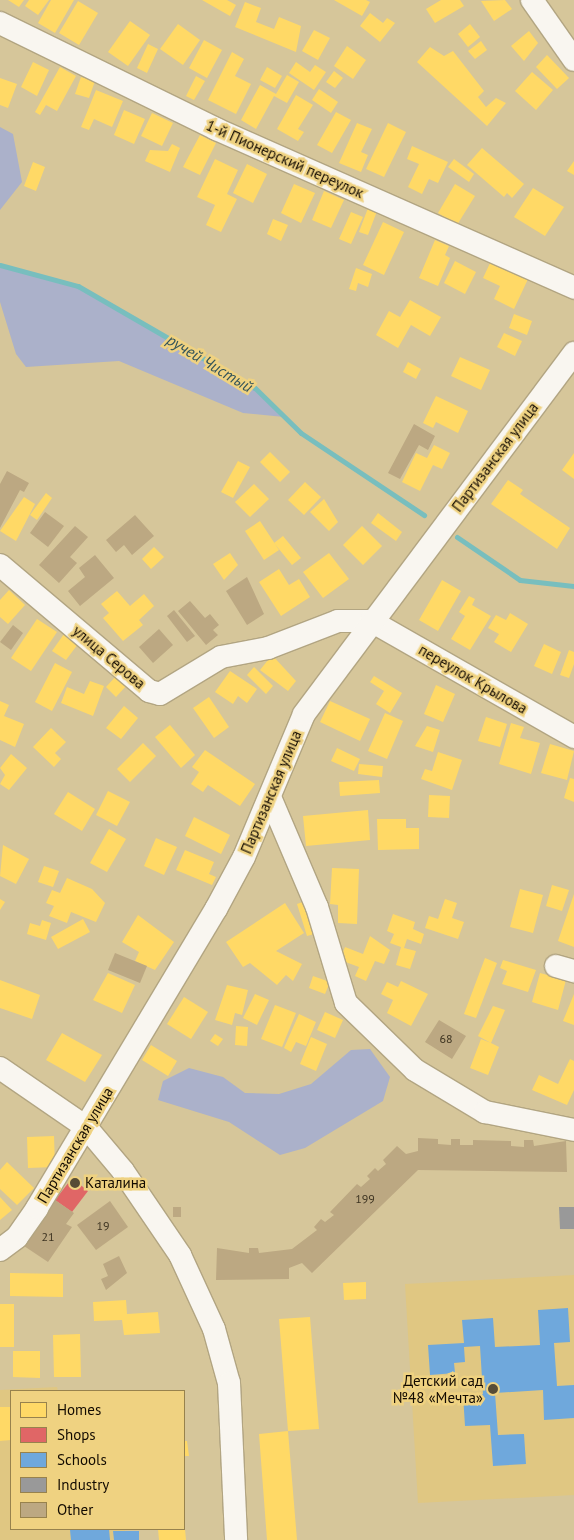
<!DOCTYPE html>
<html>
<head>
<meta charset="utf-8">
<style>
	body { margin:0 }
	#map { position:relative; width:574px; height:1540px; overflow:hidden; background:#d6c69a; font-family:"PT Sans",sans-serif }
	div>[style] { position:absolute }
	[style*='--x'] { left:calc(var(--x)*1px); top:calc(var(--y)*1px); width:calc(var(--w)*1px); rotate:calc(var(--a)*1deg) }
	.built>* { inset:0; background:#e0c782 }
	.green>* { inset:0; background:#abb1ca }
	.homes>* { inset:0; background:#ffd966 }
	.shops>* { inset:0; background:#e06666 }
	.schools>* { inset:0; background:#6fa8dc }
	.industry>* { inset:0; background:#999 }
	.stream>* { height:5px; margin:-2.5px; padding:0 2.5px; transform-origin:2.5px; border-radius:2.5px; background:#78bebe }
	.building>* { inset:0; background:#bca882 }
	.roads { filter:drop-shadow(1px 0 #b2a582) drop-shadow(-1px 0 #b2a582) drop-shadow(0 1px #b2a582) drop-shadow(0 -1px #b2a582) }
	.minor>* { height:22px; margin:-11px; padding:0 11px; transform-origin:11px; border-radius:11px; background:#f9f6f0 }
	.dots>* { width:14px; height:14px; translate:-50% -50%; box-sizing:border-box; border:2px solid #efd281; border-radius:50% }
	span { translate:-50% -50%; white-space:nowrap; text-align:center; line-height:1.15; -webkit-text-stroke:5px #efd281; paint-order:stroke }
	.number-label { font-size:12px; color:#3c3220 }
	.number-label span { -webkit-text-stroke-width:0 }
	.street-label { font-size:15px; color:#120a00 }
	.poi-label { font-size:15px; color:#120a00 }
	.left { translate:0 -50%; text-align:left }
	.right { translate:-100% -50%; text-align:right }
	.water-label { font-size:16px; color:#33545a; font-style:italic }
	.legend { position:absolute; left:10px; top:1390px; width:175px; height:140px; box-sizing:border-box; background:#efd281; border:1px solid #97824d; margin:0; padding:6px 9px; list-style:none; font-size:15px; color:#120a00 }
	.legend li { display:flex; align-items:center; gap:10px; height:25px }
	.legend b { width:25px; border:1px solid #97824d }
</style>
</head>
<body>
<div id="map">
	<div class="built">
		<i style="clip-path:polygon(574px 1275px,574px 1495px,418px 1503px,405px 1284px)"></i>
		<i style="clip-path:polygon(57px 1387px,58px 1391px,11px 1391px,11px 1529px,125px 1529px,126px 1540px,0 1540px,0 1390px)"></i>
	</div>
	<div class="green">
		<i style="clip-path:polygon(0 127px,13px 134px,22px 182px,0 210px)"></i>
		<i style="clip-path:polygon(0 265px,78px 286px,255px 388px,284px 417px,243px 413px,119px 361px,26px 367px,16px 354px,0 302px)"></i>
		<i style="clip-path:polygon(370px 1049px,390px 1077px,383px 1101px,305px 1148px,280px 1155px,229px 1122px,158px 1100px,163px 1081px,189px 1068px,223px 1077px,245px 1093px,279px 1094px,311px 1084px,351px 1050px)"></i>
	</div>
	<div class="homes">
		<i style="clip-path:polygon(8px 0,24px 0,19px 7px)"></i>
		<i style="clip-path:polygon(29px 0,49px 0,38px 15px,25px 6px)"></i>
		<i style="clip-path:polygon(51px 0,74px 0,55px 33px,38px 23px)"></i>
		<i style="clip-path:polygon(202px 0,227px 0,236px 5px,230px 16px)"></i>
		<i style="clip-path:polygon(334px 0,366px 0,370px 2px,362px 16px)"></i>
		<i style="clip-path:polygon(441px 0,460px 0,464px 6px,435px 23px,426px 9px)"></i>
		<i style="clip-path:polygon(505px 0,512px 9px,494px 21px,481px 1px)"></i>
		<i style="clip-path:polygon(78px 1px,98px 13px,79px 45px,59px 33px)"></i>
		<i style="clip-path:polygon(245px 2px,261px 8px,256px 22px,274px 29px,279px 17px,301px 26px,296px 52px,235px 27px)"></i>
		<i style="clip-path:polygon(370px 13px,383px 23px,387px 18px,395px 23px,380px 42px,360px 26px)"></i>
		<i style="clip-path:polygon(130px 21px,150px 35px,128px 66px,108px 52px)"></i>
		<i style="clip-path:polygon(178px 24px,200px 40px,183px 65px,160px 49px)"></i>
		<i style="clip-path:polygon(470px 24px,480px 37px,468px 47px,458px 34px)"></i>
		<i style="clip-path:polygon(314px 30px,330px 38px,318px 60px,302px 51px)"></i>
		<i style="clip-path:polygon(529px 31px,538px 43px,524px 61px,511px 46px)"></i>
		<i style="clip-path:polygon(204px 40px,222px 50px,207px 78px,189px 68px)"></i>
		<i style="clip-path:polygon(481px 41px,487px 50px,475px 59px,468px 51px)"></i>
		<i style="clip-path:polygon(148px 44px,158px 49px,147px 73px,137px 68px)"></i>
		<i style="clip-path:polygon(347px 46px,366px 60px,353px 79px,334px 66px)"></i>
		<i style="clip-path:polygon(430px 47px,444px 56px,453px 51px,484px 91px,478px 97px,486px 107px,496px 98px,506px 103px,487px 126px,417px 62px)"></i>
		<i style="clip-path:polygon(232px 52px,244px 59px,235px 76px,251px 84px,236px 114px,208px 100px)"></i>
		<i style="clip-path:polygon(547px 55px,569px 78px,557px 89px,536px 67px)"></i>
		<i style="clip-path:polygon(33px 62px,49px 70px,37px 96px,21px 87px)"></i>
		<i style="clip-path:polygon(296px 62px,310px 72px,315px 65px,326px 72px,314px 90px,289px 73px)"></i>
		<i style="clip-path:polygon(60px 67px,76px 76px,57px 111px,46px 105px,40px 115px,35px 112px)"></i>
		<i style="clip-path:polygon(267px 67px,282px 76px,275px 88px,260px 80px)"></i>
		<i style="clip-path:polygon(334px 71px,343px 78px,335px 88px,326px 82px)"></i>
		<i style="clip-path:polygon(532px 72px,553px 90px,536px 110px,515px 91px)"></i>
		<i style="clip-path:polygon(287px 75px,299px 82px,287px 103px,274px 96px,256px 129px,241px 120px,260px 85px,276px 94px)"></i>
		<i style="clip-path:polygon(196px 76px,205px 81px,194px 100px,186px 96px)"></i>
		<i style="clip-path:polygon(81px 77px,95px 81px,89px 98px,75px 94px)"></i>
		<i style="clip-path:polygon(0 78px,17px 84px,8px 108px,0 105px)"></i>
		<i style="clip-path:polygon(319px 89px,338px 102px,331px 113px,312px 100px)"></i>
		<i style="clip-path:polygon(96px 90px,123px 101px,112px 127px,94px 119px,89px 130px,81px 127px)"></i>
		<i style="clip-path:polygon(296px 95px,313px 105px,298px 129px,304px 132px,298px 141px,277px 129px)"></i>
		<i style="clip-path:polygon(124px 110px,145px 119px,134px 144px,114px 135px)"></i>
		<i style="clip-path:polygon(336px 112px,351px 120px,332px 153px,317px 145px)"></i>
		<i style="clip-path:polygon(152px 113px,173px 123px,162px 146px,141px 136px)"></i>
		<i style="clip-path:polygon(357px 123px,372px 129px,361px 152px,368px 155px,361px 172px,339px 163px)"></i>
		<i style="clip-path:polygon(388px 123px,406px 132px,384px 177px,366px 169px)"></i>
		<i style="clip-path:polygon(200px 135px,216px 143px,200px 175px,183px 167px)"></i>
		<i style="clip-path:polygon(172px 144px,180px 148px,170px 172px,145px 161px,150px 150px,168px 151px)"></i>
		<i style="clip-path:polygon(412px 146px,448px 162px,438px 183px,429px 179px,422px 194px,408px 187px,419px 164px,407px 159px)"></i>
		<i style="clip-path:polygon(482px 148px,524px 184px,512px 198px,507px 193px,504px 197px,467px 165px)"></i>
		<i style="clip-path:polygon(215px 159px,238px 170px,227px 194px,237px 199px,221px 232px,206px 225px,215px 205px,197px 197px)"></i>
		<i style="clip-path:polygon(454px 159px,474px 174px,469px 182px,448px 167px)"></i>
		<i style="clip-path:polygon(574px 161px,574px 175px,567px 171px)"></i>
		<i style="clip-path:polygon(33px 162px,45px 167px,36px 191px,24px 186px)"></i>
		<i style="clip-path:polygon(247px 164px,267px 174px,253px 203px,233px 193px)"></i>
		<i style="clip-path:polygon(294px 184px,315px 193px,301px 223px,281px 213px)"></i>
		<i style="clip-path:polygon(455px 184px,475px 196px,457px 225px,438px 213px)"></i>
		<i style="clip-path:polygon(533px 188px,564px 207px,545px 236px,514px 217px)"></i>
		<i style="clip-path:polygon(324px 191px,344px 200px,331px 228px,312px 220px)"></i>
		<i style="clip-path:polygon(368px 208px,377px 211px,368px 235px,359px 232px)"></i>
		<i style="clip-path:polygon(351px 212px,363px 217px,351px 244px,339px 239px)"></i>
		<i style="clip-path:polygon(273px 219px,288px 225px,281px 241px,267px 234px)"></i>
		<i style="clip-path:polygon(383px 222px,404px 232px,384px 275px,363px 265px)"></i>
		<i style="clip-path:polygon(435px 240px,449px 246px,445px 255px,450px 258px,438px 286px,419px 278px)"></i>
		<i style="clip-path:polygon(455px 261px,476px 272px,465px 294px,444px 283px)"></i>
		<i style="clip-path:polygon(491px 261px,528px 279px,514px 309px,494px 299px,500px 286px,483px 278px)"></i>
		<i style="clip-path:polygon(356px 268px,372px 274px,368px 287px,358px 283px,356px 291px,349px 289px)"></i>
		<i style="clip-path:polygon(410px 300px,441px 317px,430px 336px,411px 325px,398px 348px,376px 335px,389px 311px,400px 317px)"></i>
		<i style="clip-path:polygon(514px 314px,532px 321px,527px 335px,509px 328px)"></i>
		<i style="clip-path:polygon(504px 333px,522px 341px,515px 356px,497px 347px)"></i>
		<i style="clip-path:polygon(460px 357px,490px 370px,481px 390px,451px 376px)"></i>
		<i style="clip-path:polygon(408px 362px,421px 369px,416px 379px,403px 372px)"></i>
		<i style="clip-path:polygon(436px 396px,468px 411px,458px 433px,436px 422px,433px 428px,423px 423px)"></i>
		<i style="clip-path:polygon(434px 445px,450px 453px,442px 469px,433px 465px,420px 491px,402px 482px,416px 453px,427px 458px)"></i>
		<i style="clip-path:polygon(270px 452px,290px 472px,280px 482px,260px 462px)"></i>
		<i style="clip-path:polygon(574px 453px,574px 479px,562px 470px)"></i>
		<i style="clip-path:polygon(238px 461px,250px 467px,233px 498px,221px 492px)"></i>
		<i style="clip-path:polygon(508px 480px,523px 490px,520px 494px,570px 528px,557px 549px,491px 504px)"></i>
		<i style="clip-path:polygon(305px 482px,321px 497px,304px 515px,288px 500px)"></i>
		<i style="clip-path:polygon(254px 484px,269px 499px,250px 517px,235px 502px)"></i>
		<i style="clip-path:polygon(46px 493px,52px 498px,37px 520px,30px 515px)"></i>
		<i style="clip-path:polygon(24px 497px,35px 504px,16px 541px,0 531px)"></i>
		<i style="clip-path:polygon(324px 499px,338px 522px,329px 531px,310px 512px)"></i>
		<i style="clip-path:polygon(378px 513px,402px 532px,396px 541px,371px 523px)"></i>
		<i style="clip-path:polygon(260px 521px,279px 550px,264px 560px,245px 531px)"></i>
		<i style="clip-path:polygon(362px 526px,382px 546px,363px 565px,343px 545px)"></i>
		<i style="clip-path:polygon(283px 536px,301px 558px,292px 565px,274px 543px)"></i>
		<i style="clip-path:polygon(154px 547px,164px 557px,151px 569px,142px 559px)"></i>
		<i style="clip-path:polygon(230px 553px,238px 565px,224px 580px,213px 564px)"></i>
		<i style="clip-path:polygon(329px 553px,349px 579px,323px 598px,303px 572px)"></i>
		<i style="clip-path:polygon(279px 569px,289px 585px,299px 579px,310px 597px,281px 616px,259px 582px)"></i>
		<i style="clip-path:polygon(442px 580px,461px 591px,438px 631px,419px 620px)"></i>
		<i style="clip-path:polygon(9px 590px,25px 605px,8px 624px,0 617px,0 600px)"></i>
		<i style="clip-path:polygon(117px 591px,130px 606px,144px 594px,154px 606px,139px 620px,143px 625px,123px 641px,103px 618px,109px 613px,101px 604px)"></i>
		<i style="clip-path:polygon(469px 596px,475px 599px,472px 605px,491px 616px,470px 650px,451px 639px,465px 616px,459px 612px)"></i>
		<i style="clip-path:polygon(510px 613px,528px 624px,511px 652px,494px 642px,499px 634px,488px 628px,496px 615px,506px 620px)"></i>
		<i style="clip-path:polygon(37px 619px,57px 632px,31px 671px,11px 658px)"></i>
		<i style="clip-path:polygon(64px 634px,78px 644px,66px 660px,52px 651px)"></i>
		<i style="clip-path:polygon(544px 644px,561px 652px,552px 674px,534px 666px)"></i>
		<i style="clip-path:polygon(569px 650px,574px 652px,574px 664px,569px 678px,560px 675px)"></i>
		<i style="clip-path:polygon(272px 655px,296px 681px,288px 691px,260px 670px)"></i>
		<i style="clip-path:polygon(55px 663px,72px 672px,52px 711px,35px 702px)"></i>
		<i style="clip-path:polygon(254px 667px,273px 686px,266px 694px,247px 675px)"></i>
		<i style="clip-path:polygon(230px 671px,257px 689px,247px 703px,238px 696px,233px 704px,215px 692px)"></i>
		<i style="clip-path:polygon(117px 675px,127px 685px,116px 697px,106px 687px)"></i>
		<i style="clip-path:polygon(374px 676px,402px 693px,390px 713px,376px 704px,384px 691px,370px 682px)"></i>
		<i style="clip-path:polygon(90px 681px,104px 686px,93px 716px,61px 703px,67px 687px,84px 694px)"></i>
		<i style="clip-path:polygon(436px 685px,455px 694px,443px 722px,424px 714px)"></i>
		<i style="clip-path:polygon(209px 697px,229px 727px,214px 738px,193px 708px)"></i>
		<i style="clip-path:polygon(0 701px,9px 705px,4px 716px,24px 724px,15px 747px,0 740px)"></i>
		<i style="clip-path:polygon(330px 701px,370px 719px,360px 741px,320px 722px)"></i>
		<i style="clip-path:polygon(124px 706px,138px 718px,121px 739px,106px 728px)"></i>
		<i style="clip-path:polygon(385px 713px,403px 721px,387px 759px,368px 751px)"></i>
		<i style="clip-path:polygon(486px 717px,507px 724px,500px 747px,478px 741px)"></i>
		<i style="clip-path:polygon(511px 723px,524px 727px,520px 738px,540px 743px,531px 774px,499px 764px)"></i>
		<i style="clip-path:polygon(170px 725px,195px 755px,181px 768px,155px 737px)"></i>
		<i style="clip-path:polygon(427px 726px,440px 730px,433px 752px,415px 746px)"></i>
		<i style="clip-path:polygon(51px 728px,66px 742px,55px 753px,61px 759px,54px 767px,33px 747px)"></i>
		<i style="clip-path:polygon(143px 743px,156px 756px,130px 782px,117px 769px)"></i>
		<i style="clip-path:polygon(550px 744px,574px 751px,567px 780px,541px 773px)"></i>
		<i style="clip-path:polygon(337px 748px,360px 759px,354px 771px,331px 761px)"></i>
		<i style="clip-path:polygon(205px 750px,255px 784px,240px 806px,208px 785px,203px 792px,191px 784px,199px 772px,192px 767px)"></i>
		<i style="clip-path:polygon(438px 752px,462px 760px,452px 790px,421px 779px,425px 769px,432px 771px)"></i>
		<i style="clip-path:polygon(11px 754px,27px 768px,9px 790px,0 784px,5px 775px,0 768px)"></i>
		<i style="clip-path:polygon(359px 764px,383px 766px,382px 777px,358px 774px)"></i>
		<i style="clip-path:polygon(570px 778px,574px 779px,574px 802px,564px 798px)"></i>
		<i style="clip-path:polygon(379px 780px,380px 793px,340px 796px,339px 782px)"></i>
		<i style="clip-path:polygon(108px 791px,130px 802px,117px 826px,96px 815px)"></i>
		<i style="clip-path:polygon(68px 792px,95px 809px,82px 831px,54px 814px)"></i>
		<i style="clip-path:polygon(429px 795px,450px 796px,449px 818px,428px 817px)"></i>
		<i style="clip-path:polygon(368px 810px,370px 840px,306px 846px,303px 816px)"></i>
		<i style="clip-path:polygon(194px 817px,230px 835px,221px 854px,185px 836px)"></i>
		<i style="clip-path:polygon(377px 819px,406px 819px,406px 828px,419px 828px,419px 849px,378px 850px)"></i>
		<i style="clip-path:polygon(109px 829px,126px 839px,107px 872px,90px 863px)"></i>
		<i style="clip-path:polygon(156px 838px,177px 847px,164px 875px,144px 866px)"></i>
		<i style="clip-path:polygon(3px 845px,29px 859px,16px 884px,0 876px)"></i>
		<i style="clip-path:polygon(185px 850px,214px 862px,209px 874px,216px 877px,212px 885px,176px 870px)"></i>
		<i style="clip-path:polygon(44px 866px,59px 871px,53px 887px,38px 882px)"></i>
		<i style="clip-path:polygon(332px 868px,359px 869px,357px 924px,338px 923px,338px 905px,330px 904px)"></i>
		<i style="clip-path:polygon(67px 878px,92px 889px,105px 903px,96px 922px,71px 912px,67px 923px,49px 916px,54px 906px,46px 903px,52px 890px,60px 893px)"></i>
		<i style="clip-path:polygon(552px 885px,569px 890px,562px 911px,546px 906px)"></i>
		<i style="clip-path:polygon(520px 889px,543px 895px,533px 933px,510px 927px)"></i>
		<i style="clip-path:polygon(574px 894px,574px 947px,558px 941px)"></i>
		<i style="clip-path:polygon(0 899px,5px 902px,0 910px)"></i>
		<i style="clip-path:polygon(445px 899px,457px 903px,452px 918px,464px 922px,458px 939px,425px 928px,429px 916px,438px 919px)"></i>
		<i style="clip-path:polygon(308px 900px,318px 933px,307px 936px,297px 904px)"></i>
		<i style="clip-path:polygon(285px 903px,304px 933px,276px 951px,302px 964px,293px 981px,286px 975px,277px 985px,250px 963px,243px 967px,226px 942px)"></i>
		<i style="clip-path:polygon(393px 914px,415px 922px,413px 929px,424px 934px,421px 944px,407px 939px,404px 948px,416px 951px,410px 969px,396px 965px,401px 947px,390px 943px,394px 934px,387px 931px)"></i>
		<i style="clip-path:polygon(138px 915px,174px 942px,155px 970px,135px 961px,139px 952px,122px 942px)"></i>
		<i style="clip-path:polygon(83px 919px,90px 932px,58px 949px,51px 937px)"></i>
		<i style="clip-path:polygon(42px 920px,51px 923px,46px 940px,27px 934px,30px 923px,40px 926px)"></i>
		<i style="clip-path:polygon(370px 936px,390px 950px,384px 964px,375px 961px,366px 981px,355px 976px,359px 967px,340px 960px,345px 947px,363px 954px)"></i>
		<i style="clip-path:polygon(485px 958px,497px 963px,476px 1018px,464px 1014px)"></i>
		<i style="clip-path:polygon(503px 960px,536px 970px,528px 992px,502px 984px,507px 971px,500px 968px)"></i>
		<i style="clip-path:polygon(108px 973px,135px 985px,122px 1013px,93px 1000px)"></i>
		<i style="clip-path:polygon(540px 973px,566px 980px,558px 1010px,532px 1002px)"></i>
		<i style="clip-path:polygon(313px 976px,330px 982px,325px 994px,309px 988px)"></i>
		<i style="clip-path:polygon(0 980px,40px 995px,32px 1019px,0 1008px)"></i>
		<i style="clip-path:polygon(401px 981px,428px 994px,411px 1026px,387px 1013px,393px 1000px,381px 994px,387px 982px,398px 987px)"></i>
		<i style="clip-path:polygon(227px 985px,248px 990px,242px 1015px,235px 1013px,232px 1025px,215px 1020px)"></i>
		<i style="clip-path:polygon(255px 994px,269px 1000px,257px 1025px,243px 1018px)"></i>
		<i style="clip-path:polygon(574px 994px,574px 1025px,563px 1021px)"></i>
		<i style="clip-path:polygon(184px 997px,208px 1012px,191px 1039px,167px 1024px)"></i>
		<i style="clip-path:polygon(275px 1005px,296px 1013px,282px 1047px,261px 1039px)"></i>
		<i style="clip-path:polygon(493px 1006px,505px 1010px,491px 1043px,499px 1047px,488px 1075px,470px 1068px,481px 1039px,491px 1043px,478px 1036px)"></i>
		<i style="clip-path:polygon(325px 1012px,343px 1020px,335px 1038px,317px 1030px)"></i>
		<i style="clip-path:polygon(299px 1014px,316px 1022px,306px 1046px,296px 1042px,291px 1052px,284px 1048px)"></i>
		<i style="clip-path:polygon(236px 1026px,248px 1027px,247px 1046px,235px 1045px)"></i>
		<i style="clip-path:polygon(62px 1033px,102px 1055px,85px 1082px,46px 1060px)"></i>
		<i style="clip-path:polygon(215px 1034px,223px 1039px,218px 1046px,210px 1041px)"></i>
		<i style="clip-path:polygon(311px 1037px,327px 1044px,316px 1071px,300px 1064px)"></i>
		<i style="clip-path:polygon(151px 1045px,177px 1061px,168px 1076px,142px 1060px)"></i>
		<i style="clip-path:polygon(570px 1059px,574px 1061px,574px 1090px,567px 1105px,532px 1090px,539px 1075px,558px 1084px)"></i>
		<i style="clip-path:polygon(54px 1136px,55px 1167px,28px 1168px,27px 1137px)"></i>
		<i style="clip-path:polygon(7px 1162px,34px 1188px,17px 1205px,0 1189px,0 1170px)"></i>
		<i style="clip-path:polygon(0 1197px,12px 1210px,0 1220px)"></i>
		<i style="clip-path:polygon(10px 1273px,63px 1274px,63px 1297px,10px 1296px)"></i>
		<i style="clip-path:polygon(366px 1282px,366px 1299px,344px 1300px,343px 1283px)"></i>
		<i style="clip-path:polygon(126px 1300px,127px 1314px,158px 1312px,160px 1333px,124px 1335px,122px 1320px,94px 1321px,93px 1302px)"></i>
		<i style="clip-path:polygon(0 1304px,14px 1304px,14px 1347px,0 1347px)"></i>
		<i style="clip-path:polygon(310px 1317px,319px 1429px,288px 1431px,297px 1540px,267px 1540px,259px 1434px,288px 1431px,279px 1319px)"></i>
		<i style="clip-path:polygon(80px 1334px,81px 1377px,54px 1377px,53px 1335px)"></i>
		<i style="clip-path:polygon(13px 1351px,40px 1351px,40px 1378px,13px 1377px)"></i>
		<i style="clip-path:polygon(0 1407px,11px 1407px,11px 1440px,0 1441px)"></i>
		<i style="clip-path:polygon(184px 1441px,187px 1441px,189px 1456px,184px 1456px)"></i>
		<i style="clip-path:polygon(158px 1529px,185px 1529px,186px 1540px,159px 1540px)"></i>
	</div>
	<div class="shops">
		<i style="clip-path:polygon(72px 1178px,88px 1191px,72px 1212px,55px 1200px)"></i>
	</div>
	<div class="schools">
		<i style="clip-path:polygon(568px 1308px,570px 1342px,554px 1343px,557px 1386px,574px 1385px,574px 1418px,544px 1420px,543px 1390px,495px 1393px,498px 1435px,524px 1434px,526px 1464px,493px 1466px,490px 1425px,465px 1426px,463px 1395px,483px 1394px,480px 1346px,464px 1347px,465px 1362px,454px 1363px,455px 1373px,430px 1375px,428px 1345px,464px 1343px,462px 1320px,493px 1318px,495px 1347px,540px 1345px,538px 1310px)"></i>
		<i style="clip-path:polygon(109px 1529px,110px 1540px,71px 1540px,70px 1530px)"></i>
		<i style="clip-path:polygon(113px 1531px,139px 1531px,139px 1540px,114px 1540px)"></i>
	</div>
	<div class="industry">
		<i style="clip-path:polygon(559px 1207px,574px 1207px,574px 1229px,560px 1229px)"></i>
	</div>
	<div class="stream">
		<i style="--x:0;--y:265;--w:81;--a:15.1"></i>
		<i style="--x:78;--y:286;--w:204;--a:30"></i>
		<i style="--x:255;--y:388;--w:64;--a:44.4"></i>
		<i style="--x:301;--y:433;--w:148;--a:33.7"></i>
		<i style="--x:457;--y:537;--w:76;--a:34.3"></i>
		<i style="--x:520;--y:580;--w:54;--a:6.3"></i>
	</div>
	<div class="building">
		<i style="clip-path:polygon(414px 424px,435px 436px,428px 450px,419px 445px,400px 479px,388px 473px)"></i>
		<i style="clip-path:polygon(7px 471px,29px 483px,24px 492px,20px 490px,0 528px,0 484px)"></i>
		<i style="clip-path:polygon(45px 512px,64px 526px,48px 547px,30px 533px)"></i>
		<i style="clip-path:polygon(135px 515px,154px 536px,132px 555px,124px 545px,116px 552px,106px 540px)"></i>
		<i style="clip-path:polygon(75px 526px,88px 537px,70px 557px,77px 563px,59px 583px,39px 565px)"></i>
		<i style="clip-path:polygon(95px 555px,114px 578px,80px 606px,68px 591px,85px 577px,79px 568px)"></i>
		<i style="clip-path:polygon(247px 577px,264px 614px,247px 625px,226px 591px)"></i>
		<i style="clip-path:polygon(190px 601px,205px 618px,210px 614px,219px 625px,213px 630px,218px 635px,206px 645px,178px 611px)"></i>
		<i style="clip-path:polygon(174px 610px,195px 636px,187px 642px,167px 616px)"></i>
		<i style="clip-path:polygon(13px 625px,23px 633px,11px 650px,0 642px)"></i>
		<i style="clip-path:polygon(159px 629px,173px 645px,153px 663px,139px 647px)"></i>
		<i style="clip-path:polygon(115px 953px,147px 966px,140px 983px,108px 970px)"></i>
		<i style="clip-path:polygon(439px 1020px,466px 1036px,452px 1059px,425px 1042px)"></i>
		<i style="clip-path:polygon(418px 1138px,438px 1139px,438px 1144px,451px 1145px,451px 1139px,460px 1139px,460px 1145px,473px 1145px,473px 1140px,511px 1141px,511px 1146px,524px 1147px,524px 1140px,533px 1140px,534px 1146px,566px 1141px,567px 1172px,418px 1170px,312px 1273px,302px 1263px,289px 1268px,289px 1279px,216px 1280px,217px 1248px,249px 1253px,249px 1248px,258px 1248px,259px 1253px,292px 1249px,317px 1230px,314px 1227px,321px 1219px,325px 1222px,334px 1215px,330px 1212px,357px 1184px,361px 1187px,370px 1179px,367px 1176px,375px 1168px,378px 1171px,386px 1164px,383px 1160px,397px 1146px,406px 1154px,418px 1151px)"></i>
		<i style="clip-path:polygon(55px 1200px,74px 1213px,66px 1224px,72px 1227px,48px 1262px,24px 1246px)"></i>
		<i style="clip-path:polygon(110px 1201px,128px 1227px,96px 1250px,77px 1225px)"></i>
		<i style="clip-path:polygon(173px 1207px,181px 1207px,181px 1217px,173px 1217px)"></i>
		<i style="clip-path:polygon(119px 1256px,127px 1273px,106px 1290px,101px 1279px,108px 1276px,103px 1264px)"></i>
	</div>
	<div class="roads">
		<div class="minor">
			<i style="--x:532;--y:0;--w:73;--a:55"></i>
			<i style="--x:0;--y:23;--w:241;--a:26.1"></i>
			<i style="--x:216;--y:129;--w:392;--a:23.9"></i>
			<i style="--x:0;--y:565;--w:195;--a:40.2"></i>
			<i style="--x:149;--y:691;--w:11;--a:15"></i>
			<i style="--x:160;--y:694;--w:71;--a:-31.2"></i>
			<i style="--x:221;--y:657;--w:48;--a:-10.8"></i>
			<i style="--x:268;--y:648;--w:75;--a:-21.1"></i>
			<i style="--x:338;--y:621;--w:33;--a:0"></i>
			<i style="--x:371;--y:621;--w:234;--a:29.7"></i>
			<i style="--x:270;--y:797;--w:120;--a:66.9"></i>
			<i style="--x:317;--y:907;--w:100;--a:73.2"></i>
			<i style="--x:346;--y:1003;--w:96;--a:44.2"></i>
			<i style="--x:415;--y:1070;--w:82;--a:31"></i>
			<i style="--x:485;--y:1112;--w:91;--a:11.4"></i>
			<i style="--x:556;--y:966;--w:19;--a:16"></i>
			<i style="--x:0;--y:1068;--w:104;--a:34.5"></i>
			<i style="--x:86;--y:1127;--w:57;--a:49.9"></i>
			<i style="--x:123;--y:1171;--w:102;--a:55.8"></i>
			<i style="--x:180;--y:1255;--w:81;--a:65.3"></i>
			<i style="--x:214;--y:1329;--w:56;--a:74.5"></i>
			<i style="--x:229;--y:1383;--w:157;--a:87.4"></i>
			<i style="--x:0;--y:1250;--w:21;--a:-37"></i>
			<i style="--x:17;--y:1237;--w:35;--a:-55"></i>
			<i style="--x:37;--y:1208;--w:348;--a:-59.1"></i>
			<i style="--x:216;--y:909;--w:59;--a:-61.7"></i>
			<i style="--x:244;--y:857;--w:155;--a:-67.2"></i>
			<i style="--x:304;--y:714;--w:451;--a:-53.2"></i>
		</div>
	</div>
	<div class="dots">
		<i style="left:75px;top:1183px;background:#574c36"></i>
		<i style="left:493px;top:1389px;background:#574c36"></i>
	</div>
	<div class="number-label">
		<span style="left:446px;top:1039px">68</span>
		<span style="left:365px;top:1199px">199</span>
		<span style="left:103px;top:1226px">19</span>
		<span style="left:48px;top:1237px">21</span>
	</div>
	<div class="street-label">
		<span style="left:285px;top:159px;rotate:24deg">1-й Пионерский переулок</span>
		<span style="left:495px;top:457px;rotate:-53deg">Партизанская улица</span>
		<span style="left:109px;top:657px;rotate:40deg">улица Серова</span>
		<span style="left:473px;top:679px;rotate:30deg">переулок Крылова</span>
		<span style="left:271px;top:792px;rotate:-67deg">Партизанская улица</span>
		<span style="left:75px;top:1145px;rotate:-59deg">Партизанская улица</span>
	</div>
	<div class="poi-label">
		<span class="left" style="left:85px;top:1183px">Каталина</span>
		<span class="right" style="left:483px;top:1389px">Детский сад<br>№48 «Мечта»</span>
	</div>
	<div class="water-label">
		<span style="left:210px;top:363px;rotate:31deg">ручей Чистый</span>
	</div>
	<ul class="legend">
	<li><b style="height:14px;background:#ffd966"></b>Homes</li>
	<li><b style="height:14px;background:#e06666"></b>Shops</li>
	<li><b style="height:14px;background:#6fa8dc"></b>Schools</li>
	<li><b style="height:14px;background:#999"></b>Industry</li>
	<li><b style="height:14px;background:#bca882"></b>Other</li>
	</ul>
</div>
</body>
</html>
